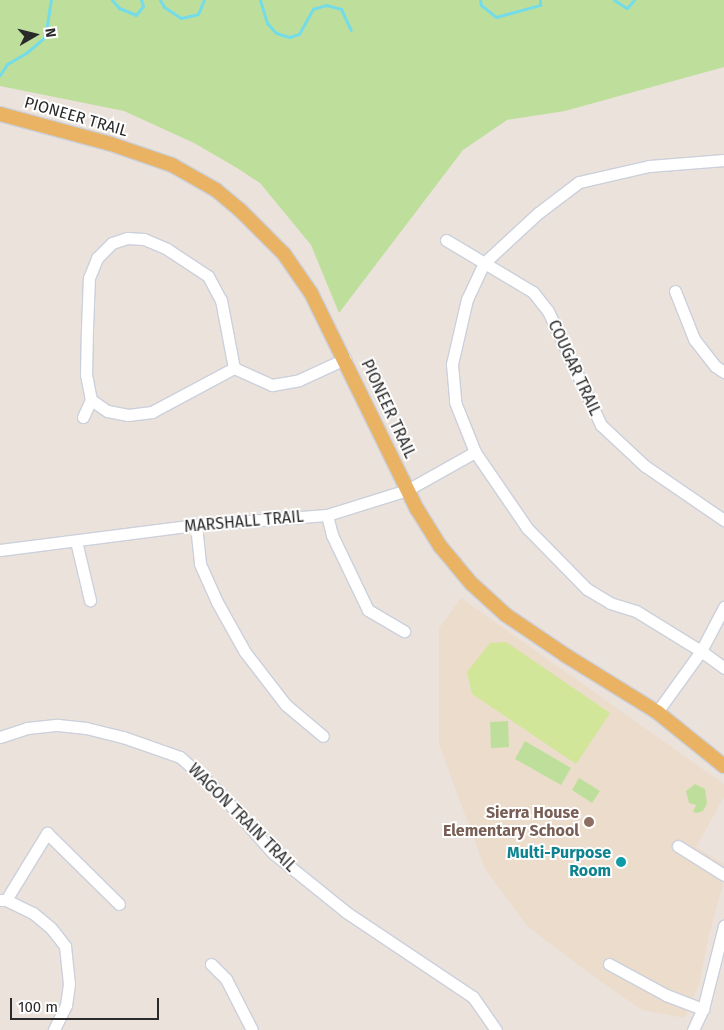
<!DOCTYPE html>
<html>
<head>
<meta charset="utf-8">
<style>
	body { margin:0 }
	#map { position:relative; width:724px; height:1030px; overflow:hidden; background:#ebe2dc; font-family:"Fira Sans",sans-serif }
	div>[style] { position:absolute }
	[style*='--x'] { left:calc(var(--x)*1px); top:calc(var(--y)*1px); width:calc(var(--w)*1px); rotate:calc(var(--a)*1deg) }
	.education>* { inset:0; background:#ecdccc }
	.green>* { inset:0; background:#bedf9b }
	.pitch>* { inset:0; background:#d1e698 }
	.stream>* { height:3px; margin:-1.5px; padding:0 1.5px; transform-origin:1.5px; border-radius:1.5px; background:#74dce8 }
	.roads { filter:drop-shadow(1px 0 #cbd0db) drop-shadow(-1px 0 #cbd0db) drop-shadow(0 1px #cbd0db) drop-shadow(0 -1px #cbd0db) }
	.minor>* { height:11px; margin:-5.5px; padding:0 5.5px; transform-origin:5.5px; border-radius:5.5px; background:#fff }
	.major>* { height:14px; margin:-7px; padding:0 7px; transform-origin:7px; border-radius:7px; background:#e9b363 }
	.dots>* { width:14px; height:14px; translate:-50% -50%; box-sizing:border-box; border:2px solid #fff; border-radius:50% }
	span { translate:-50% -50%; white-space:nowrap; text-align:center; line-height:1.15; -webkit-text-stroke:4px #fff; paint-order:stroke }
	.street-label { font-size:16px; color:#2a2a2a }
	.education-label { font-size:16px; color:#785e54; font-weight:700 }
	.right { translate:-100% -50%; text-align:right }
	.culture-label { font-size:16px; color:#0d838f; font-weight:700 }
	.north { position:absolute; left:10px; top:10px; width:50px; height:50px; -webkit-text-stroke:4px #fff; paint-order:stroke; rotate:82deg; font-size:14px; font-weight:700; line-height:20px; text-align:center; color:#2a2a2a }
	.north::after { content:''; display:block; margin:auto; width:18px; height:22px; background:#2a2a2a; clip-path:polygon(50% 0,100% 100%,50% 72%,0 100%) }
	.scale { position:absolute; left:10px; top:998px; width:149px; height:22px; box-sizing:border-box; border:2px solid #2a2a2a; border-top:0; padding-left:6px; font-size:15px; line-height:18px; white-space:nowrap; color:#2a2a2a; -webkit-text-stroke:4px #fff; paint-order:stroke }
</style>
</head>
<body>
<div id="map">
	<div class="education">
		<i style="clip-path:polygon(461px 598px,724px 784px,724px 797px,696px 847px,724px 864px,722px 888px,709px 935px,699px 984px,685px 1018px,642px 1010px,597px 979px,528px 927px,485px 869px,439px 744px,439px 628px)"></i>
	</div>
	<div class="green">
		<i style="clip-path:polygon(0 0,724px 0,724px 67px,565px 111px,507px 120px,463px 150px,339px 313px,311px 245px,260px 183px,237px 168px,194px 143px,124px 111px,0 86px)"></i>
		<i style="clip-path:polygon(508px 721px,509px 747px,491px 748px,490px 722px)"></i>
		<i style="clip-path:polygon(525px 741px,571px 768px,561px 785px,515px 759px)"></i>
		<i style="clip-path:polygon(579px 778px,600px 791px,592px 803px,572px 790px)"></i>
		<i style="clip-path:polygon(695px 784px,705px 789px,707px 803px,703px 811px,697px 813px,693px 812px,696px 805px,689px 803px,686px 791px)"></i>
	</div>
	<div class="pitch">
		<i style="clip-path:polygon(506px 642px,610px 713px,576px 764px,472px 694px,467px 672px,490px 643px)"></i>
	</div>
	<div class="stream">
		<i style="--x:112;--y:0;--w:11;--a:49"></i>
		<i style="--x:119;--y:8;--w:18;--a:22"></i>
		<i style="--x:136;--y:15;--w:11;--a:-52"></i>
		<i style="--x:143;--y:6;--w:6;--a:-108"></i>
		<i style="--x:160;--y:0;--w:8;--a:60"></i>
		<i style="--x:164;--y:7;--w:20;--a:33"></i>
		<i style="--x:181;--y:18;--w:17;--a:-13"></i>
		<i style="--x:198;--y:14;--w:15;--a:-67"></i>
		<i style="--x:260;--y:0;--w:24;--a:73"></i>
		<i style="--x:267;--y:23;--w:13;--a:48"></i>
		<i style="--x:276;--y:33;--w:14;--a:17"></i>
		<i style="--x:289;--y:37;--w:10;--a:-17"></i>
		<i style="--x:299;--y:34;--w:29;--a:-61"></i>
		<i style="--x:313;--y:9;--w:14;--a:-17"></i>
		<i style="--x:326;--y:5;--w:16;--a:15"></i>
		<i style="--x:341;--y:9;--w:23;--a:65"></i>
		<i style="--x:480;--y:0;--w:5;--a:79"></i>
		<i style="--x:481;--y:5;--w:19;--a:39"></i>
		<i style="--x:496;--y:17;--w:46;--a:-15.3"></i>
		<i style="--x:540;--y:5;--w:5;--a:-90"></i>
		<i style="--x:614;--y:0;--w:15;--a:32"></i>
		<i style="--x:627;--y:8;--w:11;--a:-49"></i>
		<i style="--x:0;--y:75;--w:13;--a:-58"></i>
		<i style="--x:7;--y:64;--w:22;--a:-30"></i>
		<i style="--x:26;--y:53;--w:25;--a:-40"></i>
		<i style="--x:45;--y:37;--w:37;--a:-81"></i>
	</div>
	<div class="roads">
		<div class="minor">
			<i style="--x:724;--y:160;--w:75;--a:175.4"></i>
			<i style="--x:649;--y:166;--w:72;--a:167.1"></i>
			<i style="--x:579;--y:182;--w:51;--a:142.9"></i>
			<i style="--x:538;--y:213;--w:74;--a:137.2"></i>
			<i style="--x:484;--y:263;--w:40;--a:115"></i>
			<i style="--x:467;--y:299;--w:67;--a:103"></i>
			<i style="--x:452;--y:364;--w:38;--a:85"></i>
			<i style="--x:455;--y:402;--w:54;--a:68.2"></i>
			<i style="--x:475;--y:452;--w:92;--a:55.6"></i>
			<i style="--x:527;--y:528;--w:86;--a:45.5"></i>
			<i style="--x:587;--y:589;--w:27;--a:31"></i>
			<i style="--x:610;--y:603;--w:27;--a:17"></i>
			<i style="--x:636;--y:611;--w:76;--a:31.6"></i>
			<i style="--x:701;--y:651;--w:29;--a:36"></i>
			<i style="--x:446;--y:240;--w:101;--a:30.9"></i>
			<i style="--x:533;--y:292;--w:24;--a:52"></i>
			<i style="--x:548;--y:311;--w:126;--a:65.1"></i>
			<i style="--x:601;--y:425;--w:60;--a:43"></i>
			<i style="--x:645;--y:466;--w:96;--a:34.4"></i>
			<i style="--x:675;--y:291;--w:52;--a:68.4"></i>
			<i style="--x:694;--y:339;--w:34;--a:52"></i>
			<i style="--x:715;--y:366;--w:11;--a:34"></i>
			<i style="--x:234;--y:368;--w:93;--a:151.8"></i>
			<i style="--x:152;--y:412;--w:24;--a:173"></i>
			<i style="--x:128;--y:415;--w:21;--a:-169"></i>
			<i style="--x:107;--y:411;--w:19;--a:-145"></i>
			<i style="--x:91;--y:400;--w:25;--a:-101"></i>
			<i style="--x:86;--y:375;--w:46;--a:-88.8"></i>
			<i style="--x:87;--y:329;--w:51;--a:-87.8"></i>
			<i style="--x:89;--y:278;--w:22;--a:-68"></i>
			<i style="--x:97;--y:258;--w:21;--a:-45"></i>
			<i style="--x:112;--y:243;--w:16;--a:-18"></i>
			<i style="--x:127;--y:238;--w:17;--a:3"></i>
			<i style="--x:144;--y:239;--w:25;--a:23"></i>
			<i style="--x:167;--y:249;--w:49;--a:33.4"></i>
			<i style="--x:208;--y:276;--w:27;--a:62"></i>
			<i style="--x:221;--y:300;--w:69;--a:79.2"></i>
			<i style="--x:234;--y:368;--w:42;--a:24.1"></i>
			<i style="--x:272;--y:385;--w:27;--a:-10"></i>
			<i style="--x:299;--y:380;--w:51;--a:-24.5"></i>
			<i style="--x:83;--y:417;--w:19;--a:-65"></i>
			<i style="--x:327;--y:515;--w:21;--a:76"></i>
			<i style="--x:332;--y:535;--w:83;--a:64.4"></i>
			<i style="--x:368;--y:610;--w:42;--a:30.3"></i>
			<i style="--x:196;--y:525;--w:39;--a:84"></i>
			<i style="--x:200;--y:564;--w:42;--a:65.9"></i>
			<i style="--x:217;--y:602;--w:57;--a:60.8"></i>
			<i style="--x:245;--y:652;--w:67;--a:52.3"></i>
			<i style="--x:286;--y:705;--w:48;--a:40"></i>
			<i style="--x:76;--y:541;--w:61;--a:76.7"></i>
			<i style="--x:0;--y:550;--w:198;--a:-7.3"></i>
			<i style="--x:196;--y:525;--w:131;--a:-4.4"></i>
			<i style="--x:327;--y:515;--w:84;--a:-17.4"></i>
			<i style="--x:407;--y:490;--w:78;--a:-29.2"></i>
			<i style="--x:657;--y:712;--w:75;--a:-54.2"></i>
			<i style="--x:701;--y:651;--w:50;--a:-62.4"></i>
			<i style="--x:0;--y:737;--w:28;--a:-18"></i>
			<i style="--x:27;--y:728;--w:31;--a:-6"></i>
			<i style="--x:58;--y:725;--w:28;--a:6"></i>
			<i style="--x:86;--y:728;--w:38;--a:14"></i>
			<i style="--x:123;--y:737;--w:60;--a:19.3"></i>
			<i style="--x:180;--y:757;--w:50;--a:41.7"></i>
			<i style="--x:217;--y:790;--w:84;--a:48.4"></i>
			<i style="--x:273;--y:853;--w:94;--a:38.9"></i>
			<i style="--x:346;--y:912;--w:153;--a:33.8"></i>
			<i style="--x:473;--y:997;--w:40;--a:55.1"></i>
			<i style="--x:678;--y:846;--w:54;--a:32.2"></i>
			<i style="--x:0;--y:900;--w:6;--a:0"></i>
			<i style="--x:6;--y:900;--w:30;--a:26"></i>
			<i style="--x:33;--y:913;--w:23;--a:40"></i>
			<i style="--x:51;--y:928;--w:23;--a:52"></i>
			<i style="--x:65;--y:946;--w:38;--a:84"></i>
			<i style="--x:69;--y:984;--w:21;--a:98"></i>
			<i style="--x:66;--y:1005;--w:28;--a:116"></i>
			<i style="--x:6;--y:900;--w:79;--a:-58.5"></i>
			<i style="--x:47;--y:833;--w:101;--a:44.6"></i>
			<i style="--x:211;--y:964;--w:21;--a:45"></i>
			<i style="--x:226;--y:979;--w:57;--a:63"></i>
			<i style="--x:609;--y:964;--w:65;--a:28.5"></i>
			<i style="--x:666;--y:995;--w:40;--a:21"></i>
			<i style="--x:693;--y:1030;--w:23;--a:-65"></i>
			<i style="--x:703;--y:1009;--w:86;--a:-75.8"></i>
		</div>
		<div class="major">
			<i style="--x:0;--y:114;--w:115;--a:15.1"></i>
			<i style="--x:111;--y:144;--w:65;--a:19"></i>
			<i style="--x:172;--y:165;--w:51;--a:29.6"></i>
			<i style="--x:216;--y:190;--w:31;--a:40"></i>
			<i style="--x:240;--y:210;--w:62;--a:45"></i>
			<i style="--x:284;--y:254;--w:47;--a:55.3"></i>
			<i style="--x:311;--y:293;--w:241;--a:63.9"></i>
			<i style="--x:417;--y:509;--w:44;--a:58.1"></i>
			<i style="--x:440;--y:546;--w:23;--a:50"></i>
			<i style="--x:455;--y:564;--w:26;--a:50"></i>
			<i style="--x:472;--y:584;--w:46;--a:42.4"></i>
			<i style="--x:506;--y:615;--w:71;--a:34.1"></i>
			<i style="--x:565;--y:655;--w:108;--a:31.8"></i>
			<i style="--x:657;--y:712;--w:86;--a:38.9"></i>
		</div>
	</div>
	<div class="dots">
		<i style="left:589px;top:822px;background:#8d6e63"></i>
		<i style="left:621px;top:862px;background:#0f9aa8"></i>
	</div>
	<div class="street-label">
		<span style="left:76px;top:117px;rotate:16deg">PIONEER TRAIL</span>
		<span style="left:574px;top:368px;rotate:65deg">COUGAR TRAIL</span>
		<span style="left:388px;top:409px;rotate:65deg">PIONEER TRAIL</span>
		<span style="left:244px;top:522px;rotate:-5deg">MARSHALL TRAIL</span>
		<span style="left:242px;top:818px;rotate:45deg">WAGON TRAIN TRAIL</span>
	</div>
	<div class="education-label">
		<span class="right" style="left:579px;top:822px">Sierra House<br>Elementary School</span>
	</div>
	<div class="culture-label">
		<span class="right" style="left:611px;top:862px">Multi-Purpose<br>Room</span>
	</div>
	<div class="north">N</div>
	<div class="scale">100 m</div>
</div>
</body>
</html>
